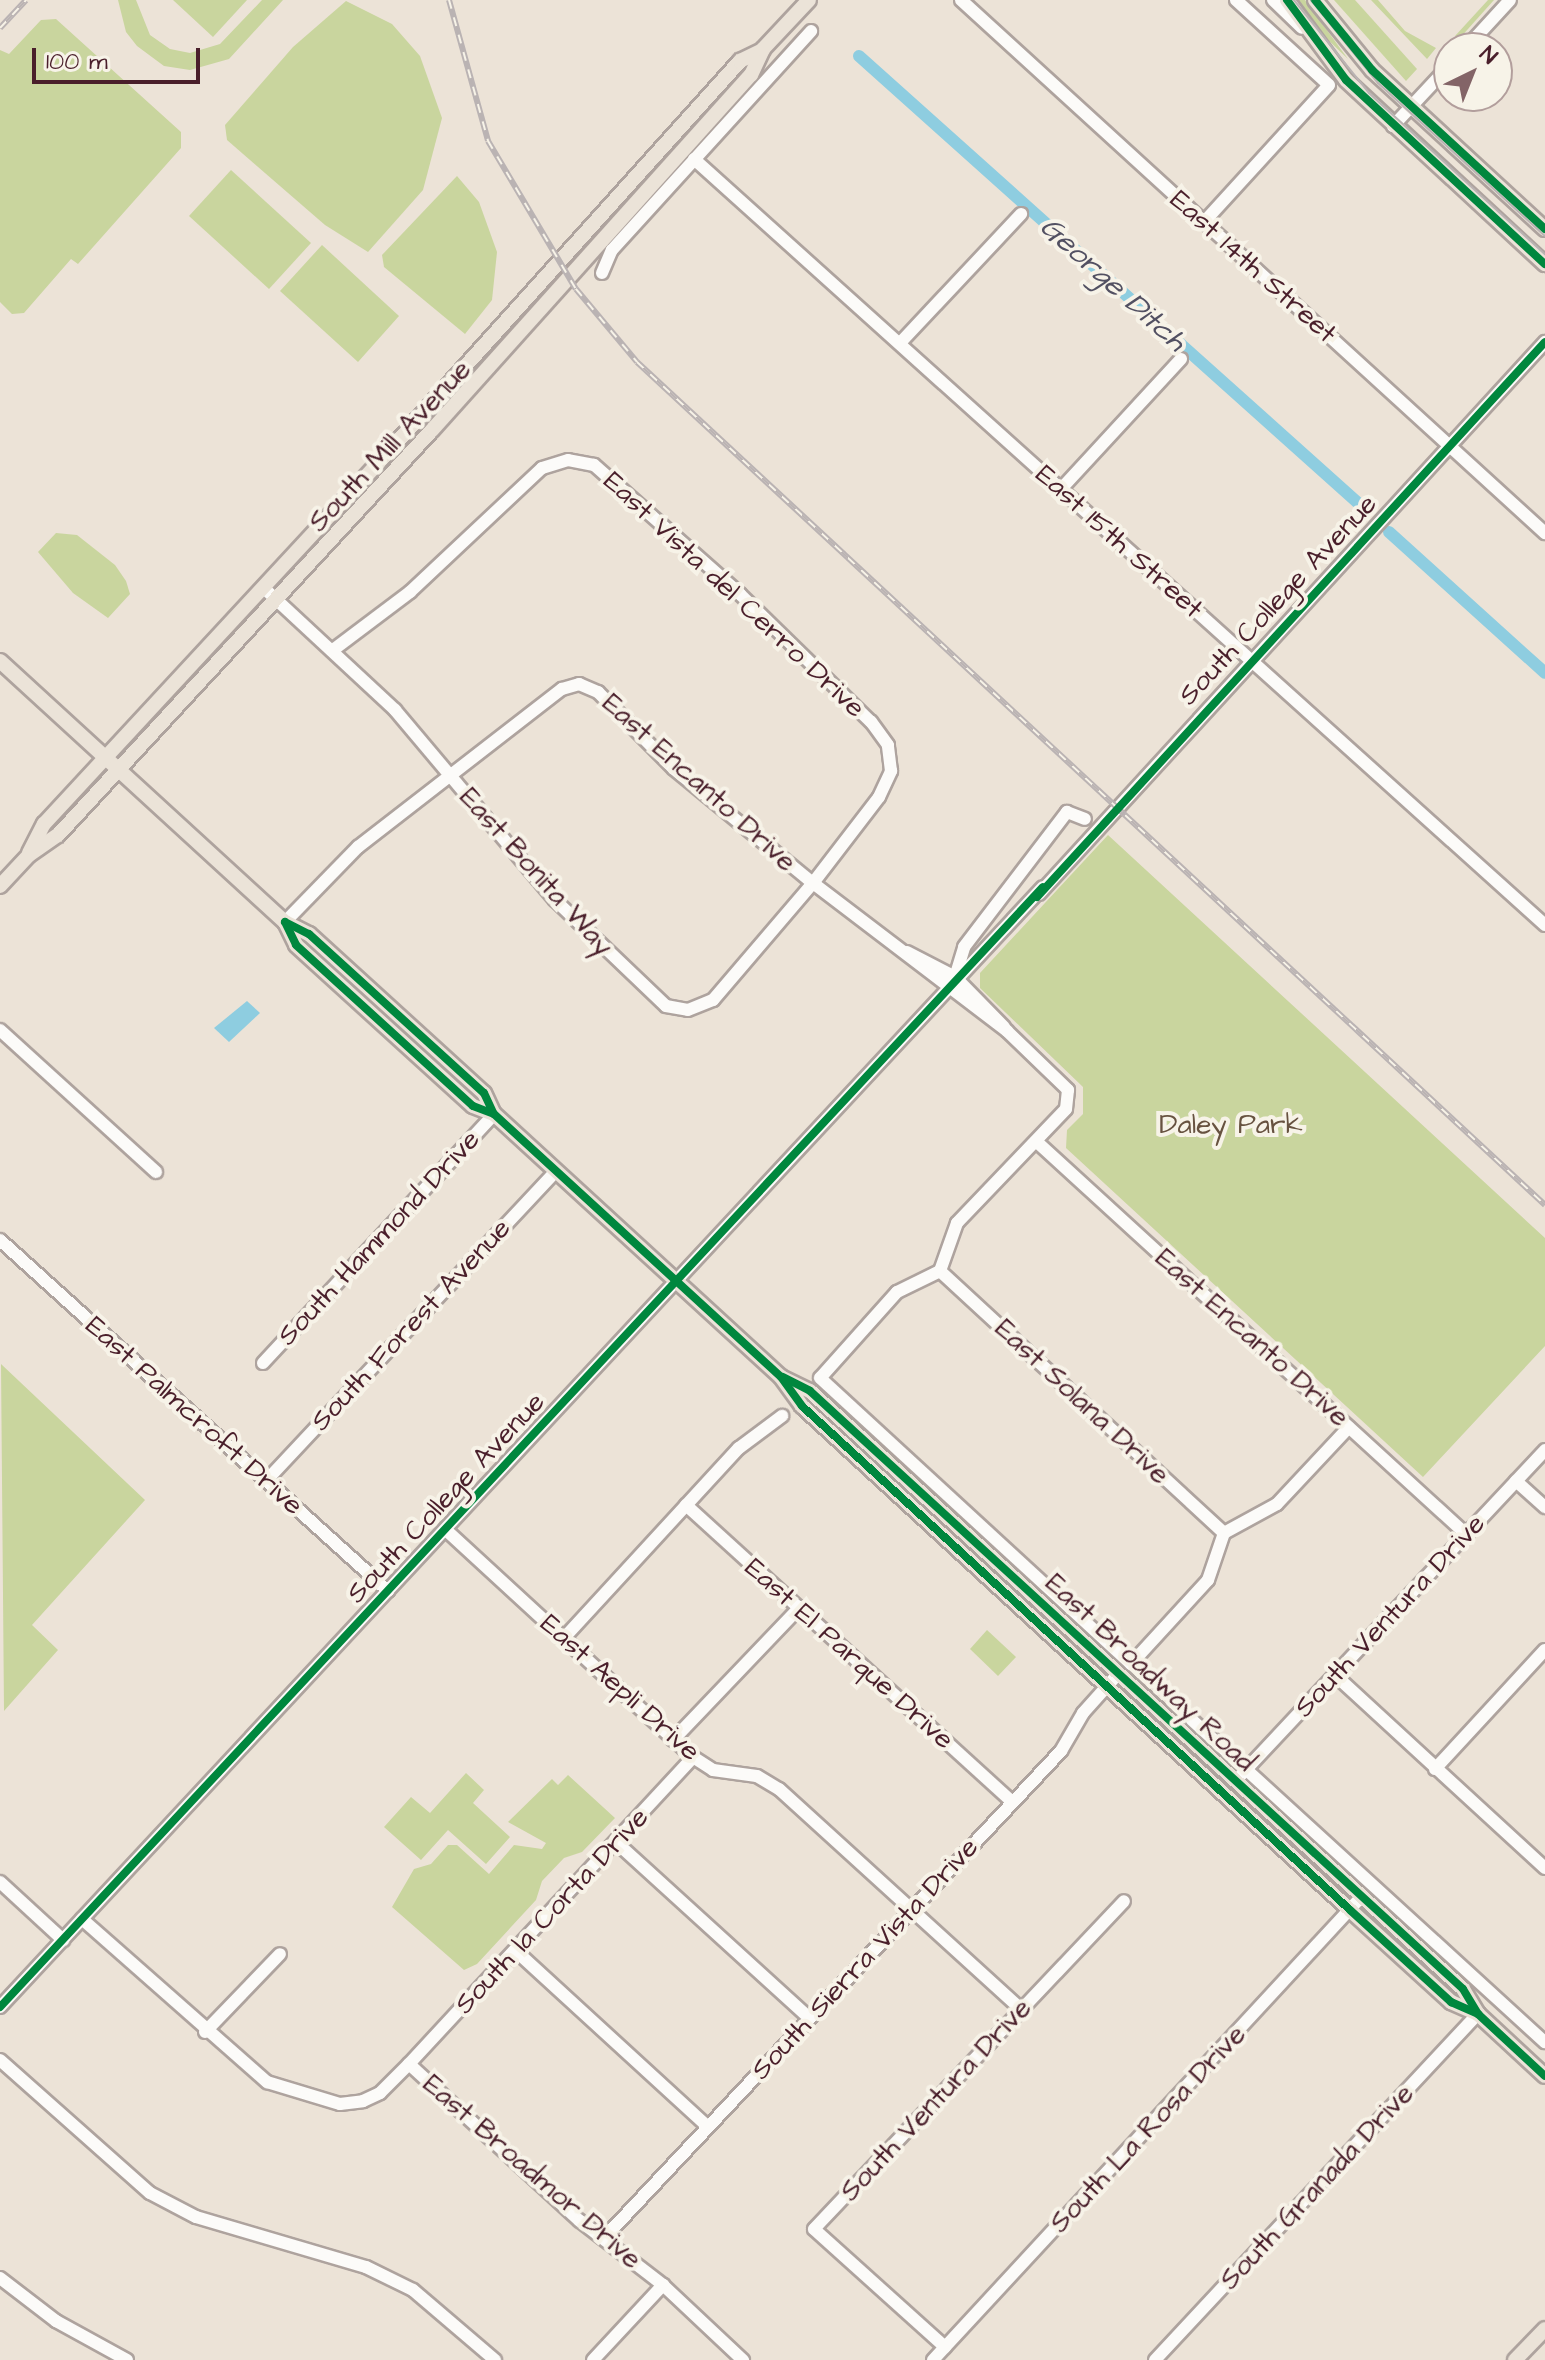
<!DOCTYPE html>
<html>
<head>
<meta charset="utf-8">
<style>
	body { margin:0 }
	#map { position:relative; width:1545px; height:2360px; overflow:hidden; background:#ece3d7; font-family:"Architects Daughter",sans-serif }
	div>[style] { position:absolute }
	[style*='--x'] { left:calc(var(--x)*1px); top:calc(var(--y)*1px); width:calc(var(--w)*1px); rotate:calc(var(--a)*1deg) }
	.green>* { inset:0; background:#c9d59e }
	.water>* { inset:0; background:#8ecde0 }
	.canal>* { height:12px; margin:-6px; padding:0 6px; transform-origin:6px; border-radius:6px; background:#8ecde0 }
	.roads { filter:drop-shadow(2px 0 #aea39e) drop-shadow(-2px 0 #aea39e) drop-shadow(0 2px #aea39e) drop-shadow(0 -2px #aea39e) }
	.minor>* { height:12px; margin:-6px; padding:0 6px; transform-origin:6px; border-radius:6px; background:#fcfbf9 }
	.major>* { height:14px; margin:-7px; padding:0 7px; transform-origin:7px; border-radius:7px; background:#ebe3d8 }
	.tram>* { height:2px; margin:-1px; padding:0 1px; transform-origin:1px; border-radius:1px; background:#bab3b3 }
	.rail>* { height:6px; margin-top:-3px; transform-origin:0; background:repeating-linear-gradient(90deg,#f7f3e8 0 9px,#bab3b3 0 18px); box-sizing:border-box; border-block:2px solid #bab3b3 }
	.cycleway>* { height:8px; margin:-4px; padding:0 4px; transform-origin:4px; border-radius:4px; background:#00873e }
	span { translate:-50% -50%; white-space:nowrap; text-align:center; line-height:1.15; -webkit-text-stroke:8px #f7f3e8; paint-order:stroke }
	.street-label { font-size:28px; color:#4a1f2b }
	.park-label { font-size:28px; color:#675240 }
	.water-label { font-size:30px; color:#525062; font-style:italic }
	.north { position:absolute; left:1433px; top:32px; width:80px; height:80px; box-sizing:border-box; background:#f7f3e8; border:2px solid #b29e9c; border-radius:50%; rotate:43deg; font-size:22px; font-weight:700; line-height:32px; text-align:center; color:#4a1f2b }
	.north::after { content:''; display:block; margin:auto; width:28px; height:36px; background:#836467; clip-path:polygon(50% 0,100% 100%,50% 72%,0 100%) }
	.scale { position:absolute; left:32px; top:48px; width:168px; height:36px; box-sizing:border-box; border:4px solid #4a1f2b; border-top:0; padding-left:10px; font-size:24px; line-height:28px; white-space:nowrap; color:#4a1f2b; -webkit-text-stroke:6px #f7f3e8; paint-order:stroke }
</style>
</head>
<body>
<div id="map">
	<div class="green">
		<i style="clip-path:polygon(118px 0,136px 0,150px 35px,170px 49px,190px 53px,220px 44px,262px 0,283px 0,229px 59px,190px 70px,164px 66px,137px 46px,126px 32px)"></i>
		<i style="clip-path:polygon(173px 0,247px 0,213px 37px)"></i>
		<i style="clip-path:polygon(1298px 0,1305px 0,1348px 59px,1324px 36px)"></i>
		<i style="clip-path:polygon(1334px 0,1355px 0,1417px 69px,1406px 81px)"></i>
		<i style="clip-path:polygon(1371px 0,1378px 0,1405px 31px,1436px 48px,1427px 59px)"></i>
		<i style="clip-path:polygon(1488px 0,1494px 0,1459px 39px,1455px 36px)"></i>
		<i style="clip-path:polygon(346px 1px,392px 24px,420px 56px,442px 118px,423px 190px,368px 252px,325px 225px,227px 140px,225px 125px,293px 47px)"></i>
		<i style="clip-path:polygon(56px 19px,181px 132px,181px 148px,78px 264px,71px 259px,24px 313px,12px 314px,0 302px,0 50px,9px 54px,41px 20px)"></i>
		<i style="clip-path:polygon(231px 170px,311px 243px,269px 289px,189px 216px)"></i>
		<i style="clip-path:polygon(457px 176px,479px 202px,497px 252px,492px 300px,465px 334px,384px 267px,382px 255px)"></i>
		<i style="clip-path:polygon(322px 245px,399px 316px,358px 362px,280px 291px)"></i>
		<i style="clip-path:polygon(56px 533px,77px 535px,115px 565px,126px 581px,130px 594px,108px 618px,73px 593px,38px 552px)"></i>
		<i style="clip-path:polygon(1108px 835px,1545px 1238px,1545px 1346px,1423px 1477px,1066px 1148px,1067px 1130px,1083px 1114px,1083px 1087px,980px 988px,980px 973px)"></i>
		<i style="clip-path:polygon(1px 1364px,145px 1500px,32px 1625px,58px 1650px,4px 1711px)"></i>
		<i style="clip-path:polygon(987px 1630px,1016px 1657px,998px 1676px,970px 1649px)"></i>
		<i style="clip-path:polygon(466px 1773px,484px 1790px,473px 1803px,510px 1837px,486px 1864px,448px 1830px,421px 1860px,384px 1827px,411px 1797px,430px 1813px)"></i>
		<i style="clip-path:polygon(568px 1775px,615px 1818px,582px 1852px,564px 1858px,542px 1881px,536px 1900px,477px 1964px,464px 1970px,392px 1907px,414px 1869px,431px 1864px,448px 1845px,457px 1845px,489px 1874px,514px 1845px,542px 1849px,546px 1843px,508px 1822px,552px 1779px,558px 1785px)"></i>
	</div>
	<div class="water">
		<i style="clip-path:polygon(247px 1001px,260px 1013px,229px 1042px,214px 1028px)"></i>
	</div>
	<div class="canal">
		<i style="--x:859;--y:56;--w:682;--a:41.85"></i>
		<i style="--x:1389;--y:532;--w:210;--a:42.1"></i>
	</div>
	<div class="roads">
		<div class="minor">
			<i style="--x:961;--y:0;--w:791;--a:42.39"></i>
			<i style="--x:1273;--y:0;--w:40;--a:44"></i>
			<i style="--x:1466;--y:48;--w:65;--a:-47.5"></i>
			<i style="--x:1393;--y:126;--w:82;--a:-47"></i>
			<i style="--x:694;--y:159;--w:1145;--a:41.99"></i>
			<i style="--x:1204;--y:222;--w:185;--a:-47.6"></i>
			<i style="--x:1329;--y:85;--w:126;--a:-137.6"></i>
			<i style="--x:602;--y:273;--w:25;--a:-67"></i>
			<i style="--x:612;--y:250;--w:296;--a:-47.7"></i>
			<i style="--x:900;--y:343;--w:177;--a:-46.8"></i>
			<i style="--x:1061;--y:489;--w:177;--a:-47.3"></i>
			<i style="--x:267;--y:591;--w:175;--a:42.9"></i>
			<i style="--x:395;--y:710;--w:248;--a:49.9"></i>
			<i style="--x:555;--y:900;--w:153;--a:43.7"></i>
			<i style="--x:666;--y:1006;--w:22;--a:10"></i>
			<i style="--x:688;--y:1010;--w:27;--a:-22"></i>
			<i style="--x:713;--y:1000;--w:154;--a:-49.5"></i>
			<i style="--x:813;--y:883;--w:108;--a:-52.5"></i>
			<i style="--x:879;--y:797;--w:29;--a:-65"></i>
			<i style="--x:891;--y:771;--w:26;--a:-97"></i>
			<i style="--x:888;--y:745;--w:29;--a:-126"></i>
			<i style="--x:871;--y:722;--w:183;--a:-135.7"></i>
			<i style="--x:740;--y:594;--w:195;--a:-138.5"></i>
			<i style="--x:594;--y:465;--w:26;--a:-169"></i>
			<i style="--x:568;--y:460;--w:27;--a:163"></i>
			<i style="--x:542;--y:468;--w:181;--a:136.8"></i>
			<i style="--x:410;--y:592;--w:96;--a:143"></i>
			<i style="--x:1039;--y:894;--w:749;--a:-47.49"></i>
			<i style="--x:285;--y:922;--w:105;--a:-45.8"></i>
			<i style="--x:358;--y:847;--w:258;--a:-37.8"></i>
			<i style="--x:562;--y:689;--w:18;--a:-16"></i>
			<i style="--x:579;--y:684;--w:21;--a:23"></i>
			<i style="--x:598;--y:692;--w:108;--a:45.4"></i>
			<i style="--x:674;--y:769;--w:180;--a:39.4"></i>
			<i style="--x:813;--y:883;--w:244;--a:37.3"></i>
			<i style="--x:1007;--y:1031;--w:85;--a:44"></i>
			<i style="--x:1068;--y:1090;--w:19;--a:96"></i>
			<i style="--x:1066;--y:1109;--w:158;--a:133.7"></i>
			<i style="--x:957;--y:1223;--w:51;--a:109.5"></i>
			<i style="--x:940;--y:1271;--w:48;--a:154"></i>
			<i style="--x:897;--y:1292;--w:115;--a:131.8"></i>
			<i style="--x:820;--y:1378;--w:423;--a:42.6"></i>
			<i style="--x:1131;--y:1664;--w:114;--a:-47.5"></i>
			<i style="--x:1208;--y:1580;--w:50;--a:-71.2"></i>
			<i style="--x:1224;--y:1533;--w:60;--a:-28.7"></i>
			<i style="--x:1277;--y:1504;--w:105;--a:-46.9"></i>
			<i style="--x:907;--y:952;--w:54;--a:27.5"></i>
			<i style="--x:955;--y:977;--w:70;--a:45.6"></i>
			<i style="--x:956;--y:974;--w:28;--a:-73"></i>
			<i style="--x:964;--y:947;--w:170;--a:-52.7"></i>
			<i style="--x:1067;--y:812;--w:19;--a:21"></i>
			<i style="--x:0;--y:1030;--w:211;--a:42.3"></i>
			<i style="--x:1037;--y:1142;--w:583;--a:42.43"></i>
			<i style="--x:0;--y:1240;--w:523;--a:42.13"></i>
			<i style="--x:940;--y:1271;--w:386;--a:42.7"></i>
			<i style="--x:263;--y:1363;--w:340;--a:-47.1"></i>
			<i style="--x:266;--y:1481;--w:424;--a:-46.9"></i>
			<i style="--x:1516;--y:1481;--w:39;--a:42"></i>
			<i style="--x:686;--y:1505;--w:441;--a:42.3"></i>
			<i style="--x:446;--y:1530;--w:335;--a:42.6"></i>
			<i style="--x:693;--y:1757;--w:24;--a:33"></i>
			<i style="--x:713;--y:1770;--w:44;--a:7.8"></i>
			<i style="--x:757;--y:1776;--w:26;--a:31"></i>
			<i style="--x:779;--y:1789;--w:328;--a:42.3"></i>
			<i style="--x:564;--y:1638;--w:258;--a:-47.4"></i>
			<i style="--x:739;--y:1448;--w:54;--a:-36.7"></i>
			<i style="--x:1335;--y:1675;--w:285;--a:42.6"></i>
			<i style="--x:1192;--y:1720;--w:478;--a:42.4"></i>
			<i style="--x:673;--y:1740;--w:184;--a:-46.3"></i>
			<i style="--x:1435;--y:1769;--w:162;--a:-47.3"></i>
			<i style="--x:1241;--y:1775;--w:445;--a:-46.9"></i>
			<i style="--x:617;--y:1843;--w:260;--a:42.3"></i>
			<i style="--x:0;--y:1882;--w:86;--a:42.6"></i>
			<i style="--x:82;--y:1919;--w:247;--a:41.4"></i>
			<i style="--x:267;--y:2082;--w:76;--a:16.8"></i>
			<i style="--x:340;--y:2104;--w:23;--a:-7"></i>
			<i style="--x:363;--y:2101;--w:19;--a:-25"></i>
			<i style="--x:380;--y:2093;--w:41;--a:-45"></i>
			<i style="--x:409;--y:2064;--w:418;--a:-47.2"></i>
			<i style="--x:516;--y:1951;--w:260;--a:42.5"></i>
			<i style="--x:0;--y:2007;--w:1530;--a:-47.04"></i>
			<i style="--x:205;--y:2032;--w:108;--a:-46.1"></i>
			<i style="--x:0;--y:2060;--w:200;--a:41.6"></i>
			<i style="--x:150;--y:2193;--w:52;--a:27.6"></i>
			<i style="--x:196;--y:2217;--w:177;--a:16.4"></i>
			<i style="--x:366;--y:2267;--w:52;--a:26.1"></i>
			<i style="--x:413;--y:2290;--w:108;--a:40.5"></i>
			<i style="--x:409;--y:2064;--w:232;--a:42.6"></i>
			<i style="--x:580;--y:2221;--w:105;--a:37.6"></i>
			<i style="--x:663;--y:2285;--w:110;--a:43.2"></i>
			<i style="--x:604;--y:2238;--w:668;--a:-46.82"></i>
			<i style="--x:1061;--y:1751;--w:44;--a:-59.9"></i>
			<i style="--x:1083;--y:1713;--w:52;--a:-48.1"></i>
			<i style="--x:0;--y:2278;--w:71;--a:37.5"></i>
			<i style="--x:56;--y:2321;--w:81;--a:28.8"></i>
			<i style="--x:945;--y:2347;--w:176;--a:-138"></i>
			<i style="--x:814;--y:2229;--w:451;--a:-46.6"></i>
			<i style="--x:593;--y:2360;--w:103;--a:-47"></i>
			<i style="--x:933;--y:2360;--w:632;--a:-47.24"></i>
			<i style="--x:1155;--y:2360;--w:473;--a:-47"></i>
		</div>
		<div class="major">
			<i style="--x:1287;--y:0;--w:99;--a:53.6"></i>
			<i style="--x:1346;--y:80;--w:271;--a:42.8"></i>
			<i style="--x:1315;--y:0;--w:90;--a:50.8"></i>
			<i style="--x:1372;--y:70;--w:235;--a:42.6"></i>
			<i style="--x:0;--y:661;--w:386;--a:42.5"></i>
			<i style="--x:285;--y:922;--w:27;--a:27"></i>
			<i style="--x:309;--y:934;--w:236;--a:42.3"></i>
			<i style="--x:484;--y:1093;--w:23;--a:65"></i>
			<i style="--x:494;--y:1114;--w:389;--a:42.5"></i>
			<i style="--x:781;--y:1377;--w:36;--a:54"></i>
			<i style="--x:802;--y:1406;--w:745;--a:42.6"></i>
			<i style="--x:1350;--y:1910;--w:137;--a:42.3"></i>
			<i style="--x:1451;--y:2002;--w:30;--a:24"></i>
			<i style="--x:29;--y:853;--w:33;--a:-63"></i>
			<i style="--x:44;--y:824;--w:493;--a:-47.2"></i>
			<i style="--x:379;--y:462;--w:540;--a:-48"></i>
			<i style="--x:740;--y:61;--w:25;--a:-26"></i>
			<i style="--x:0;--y:886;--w:42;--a:-46.9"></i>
			<i style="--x:29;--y:855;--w:35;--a:-35"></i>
			<i style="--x:58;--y:835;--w:551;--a:-47.28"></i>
			<i style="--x:432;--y:430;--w:477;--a:-48.1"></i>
			<i style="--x:751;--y:75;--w:29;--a:-65"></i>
			<i style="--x:763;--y:49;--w:67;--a:-46.8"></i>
			<i style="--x:285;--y:922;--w:25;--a:64"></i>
			<i style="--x:296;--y:945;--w:239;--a:42.3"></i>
			<i style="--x:473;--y:1106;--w:22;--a:21"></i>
			<i style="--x:783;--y:1378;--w:30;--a:26"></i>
			<i style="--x:810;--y:1391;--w:885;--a:42.48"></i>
			<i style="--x:1463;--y:1989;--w:29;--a:59"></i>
			<i style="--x:1478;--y:2014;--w:91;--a:42.8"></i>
			<i style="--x:1515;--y:2360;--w:43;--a:-45.9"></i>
		</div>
	</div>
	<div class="tram">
		<i style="--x:1294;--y:0;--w:119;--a:51.1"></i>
		<i style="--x:1369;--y:93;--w:239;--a:42.5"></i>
		<i style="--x:1311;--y:0;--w:107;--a:51.1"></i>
		<i style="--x:1378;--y:83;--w:226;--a:42.5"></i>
	</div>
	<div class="rail">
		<i style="--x:449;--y:0;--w:146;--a:74.5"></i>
		<i style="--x:488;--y:141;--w:172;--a:59.3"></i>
		<i style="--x:576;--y:289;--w:95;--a:50.1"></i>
		<i style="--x:637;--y:362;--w:1239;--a:42.87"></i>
		<i style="--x:0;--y:28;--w:38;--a:-47"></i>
	</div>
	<div class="cycleway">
		<i style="--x:1287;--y:0;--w:99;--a:53.6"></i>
		<i style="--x:1346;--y:80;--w:271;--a:42.8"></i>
		<i style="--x:1315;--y:0;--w:90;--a:50.8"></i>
		<i style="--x:1372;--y:70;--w:235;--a:42.6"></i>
		<i style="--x:1037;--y:897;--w:752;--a:-47.53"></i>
		<i style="--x:285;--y:922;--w:27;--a:27"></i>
		<i style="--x:309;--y:934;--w:236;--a:42.3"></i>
		<i style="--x:484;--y:1093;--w:23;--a:65"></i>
		<i style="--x:494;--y:1114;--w:389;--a:42.5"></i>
		<i style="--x:781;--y:1377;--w:36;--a:54"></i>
		<i style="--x:802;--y:1406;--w:745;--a:42.6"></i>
		<i style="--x:1350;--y:1910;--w:137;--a:42.3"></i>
		<i style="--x:1451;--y:2002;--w:30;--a:24"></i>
		<i style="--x:285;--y:922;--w:25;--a:64"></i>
		<i style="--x:296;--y:945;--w:239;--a:42.3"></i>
		<i style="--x:473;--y:1106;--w:22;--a:21"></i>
		<i style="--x:783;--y:1377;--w:30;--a:27"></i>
		<i style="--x:810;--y:1391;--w:885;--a:42.48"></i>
		<i style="--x:1463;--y:1989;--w:29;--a:59"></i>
		<i style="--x:1478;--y:2014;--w:91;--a:42.8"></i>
		<i style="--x:0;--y:2007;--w:1530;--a:-47.04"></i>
	</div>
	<div class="street-label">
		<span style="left:1253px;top:267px;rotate:42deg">East 14th Street</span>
		<span style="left:390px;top:446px;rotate:-47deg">South Mill Avenue</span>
		<span style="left:1119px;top:542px;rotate:42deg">East 15th Street</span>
		<span style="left:734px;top:595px;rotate:43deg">East Vista del Cerro Drive</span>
		<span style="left:1278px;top:600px;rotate:-47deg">South College Avenue</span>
		<span style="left:699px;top:783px;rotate:42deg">East Encanto Drive</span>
		<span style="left:536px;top:872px;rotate:48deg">East Bonita Way</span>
		<span style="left:379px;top:1238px;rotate:-47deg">South Hammond Drive</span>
		<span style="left:411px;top:1325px;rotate:-47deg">South Forest Avenue</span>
		<span style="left:1252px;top:1338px;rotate:42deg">East Encanto Drive</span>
		<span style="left:1082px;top:1402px;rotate:43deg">East Solana Drive</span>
		<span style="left:194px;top:1416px;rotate:42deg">East Palmcroft Drive</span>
		<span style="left:446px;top:1498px;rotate:-47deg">South College Avenue</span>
		<span style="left:1390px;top:1616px;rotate:-47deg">South Ventura Drive</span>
		<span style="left:849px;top:1654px;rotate:42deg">East El Parque Drive</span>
		<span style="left:1150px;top:1673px;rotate:43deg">East Broadway Road</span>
		<span style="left:620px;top:1688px;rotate:42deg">East Aepli Drive</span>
		<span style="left:552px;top:1911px;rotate:-47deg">South la Corta Drive</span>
		<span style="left:865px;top:1959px;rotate:-47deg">South Sierra Vista Drive</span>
		<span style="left:936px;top:2100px;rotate:-47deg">South Ventura Drive</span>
		<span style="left:1148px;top:2129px;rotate:-47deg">South La Rosa Drive</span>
		<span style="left:532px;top:2172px;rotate:41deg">East Broadmor Drive</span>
		<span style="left:1317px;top:2187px;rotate:-47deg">South Granada Drive</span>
	</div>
	<div class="park-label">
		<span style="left:1231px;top:1125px">Daley Park</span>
	</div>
	<div class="water-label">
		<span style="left:1113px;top:284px;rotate:42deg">George Ditch</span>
	</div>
	<div class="north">N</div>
	<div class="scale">100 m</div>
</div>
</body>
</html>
